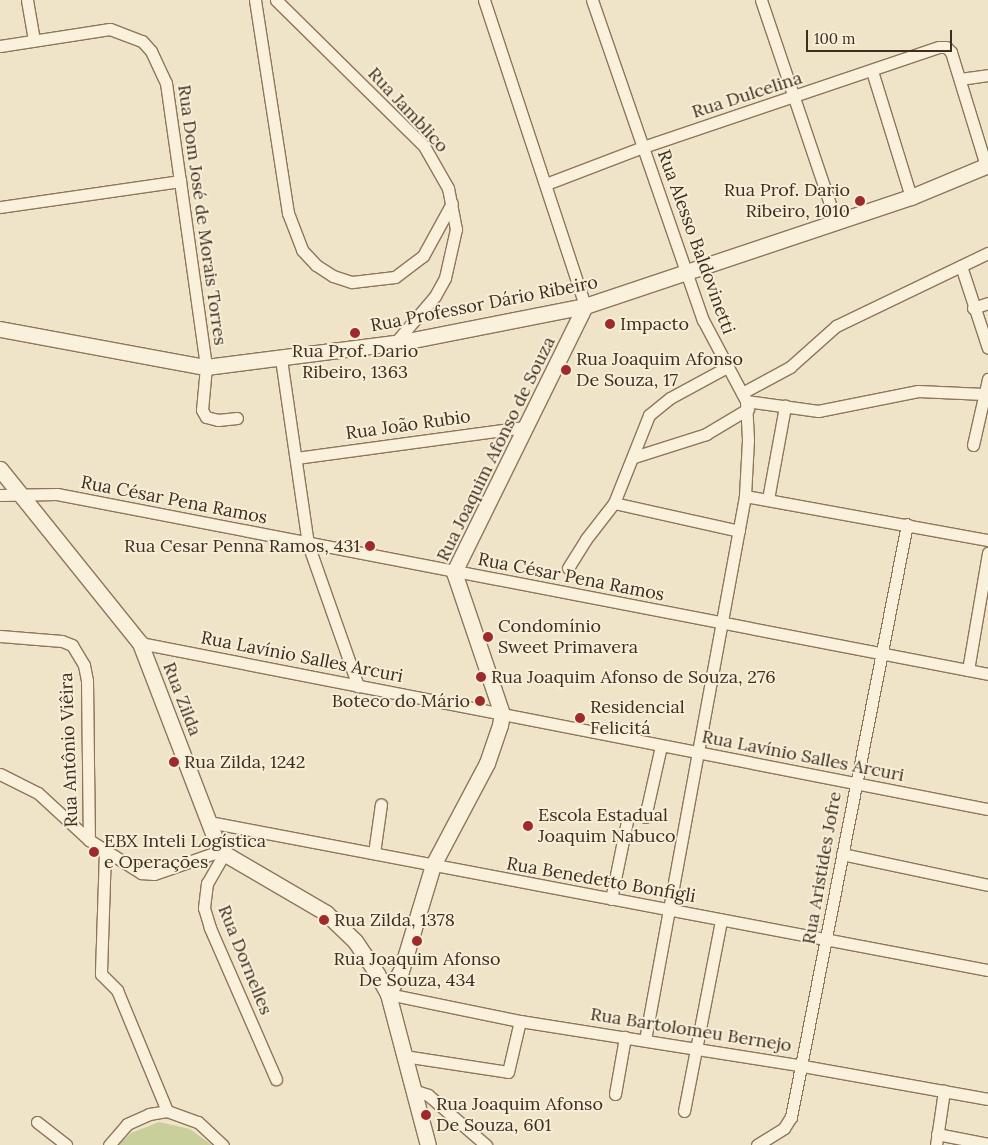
<!DOCTYPE html>
<html>
<head>
<meta charset="utf-8">
<style>
	body { margin:0 }
	#map { position:relative; width:988px; height:1145px; overflow:hidden; background:#f0e4c8; font-family:Lora,serif }
	div>[style] { position:absolute }
	[style*='--x'] { left:calc(var(--x)*1px); top:calc(var(--y)*1px); width:calc(var(--w)*1px); rotate:calc(var(--a)*1deg) }
	.green>* { inset:0; background:#c9cf9b }
	.roads { filter:drop-shadow(1px 0 #8d765c) drop-shadow(-1px 0 #8d765c) drop-shadow(0 1px #8d765c) drop-shadow(0 -1px #8d765c) }
	.street>* { height:11px; margin:-5.5px; padding:0 5.5px; transform-origin:5.5px; border-radius:5.5px; background:#faf1dc }
	.secondary>* { height:15px; margin:-7.5px; padding:0 7.5px; transform-origin:7.5px; border-radius:7.5px; background:#faf1dc }
	.dots>* { width:14px; height:14px; translate:-50% -50%; box-sizing:border-box; border:2px solid #f7eed8; border-radius:50% }
	span { translate:-50% -50%; white-space:nowrap; text-align:center; line-height:1.15; -webkit-text-stroke:4px #f7eed8; paint-order:stroke }
	.street-label { font-size:18px; color:#3d2e20 }
	.poi-label { font-size:18px; color:#3d2e20 }
	.right { translate:-100% -50%; text-align:right }
	.left { translate:0 -50%; text-align:left }
	.scale { position:absolute; left:806px; top:30px; width:146px; height:22px; box-sizing:border-box; border:2px solid #3d2e20; border-top:0; padding-left:6px; font-size:15px; line-height:18px; white-space:nowrap; color:#3d2e20; -webkit-text-stroke:4px #f7eed8; paint-order:stroke }
</style>
</head>
<body>
<div id="map">
	<div class="green">
		<i style="clip-path:polygon(159px 1122px,190px 1129px,212px 1145px,118px 1145px,131px 1133px)"></i>
	</div>
	<div class="roads">
		<div class="street">
			<i style="--x:27;--y:0;--w:41;--a:80.1"></i>
			<i style="--x:255;--y:0;--w:216;--a:81.2"></i>
			<i style="--x:288;--y:213;--w:40;--a:69"></i>
			<i style="--x:302;--y:250;--w:21;--a:47"></i>
			<i style="--x:316;--y:265;--w:20;--a:33"></i>
			<i style="--x:333;--y:276;--w:20;--a:18"></i>
			<i style="--x:352;--y:282;--w:43;--a:-6.6"></i>
			<i style="--x:395;--y:277;--w:35;--a:-37"></i>
			<i style="--x:423;--y:256;--w:60;--a:-61.3"></i>
			<i style="--x:276;--y:0;--w:208;--a:44.6"></i>
			<i style="--x:424;--y:146;--w:48;--a:60.3"></i>
			<i style="--x:448;--y:188;--w:42;--a:79"></i>
			<i style="--x:456;--y:229;--w:50;--a:102.7"></i>
			<i style="--x:445;--y:278;--w:21;--a:119"></i>
			<i style="--x:435;--y:296;--w:62;--a:130.4"></i>
			<i style="--x:484;--y:0;--w:322;--a:71.7"></i>
			<i style="--x:592;--y:0;--w:339;--a:70.9"></i>
			<i style="--x:703;--y:320;--w:92;--a:62"></i>
			<i style="--x:746;--y:401;--w:39;--a:87"></i>
			<i style="--x:748;--y:440;--w:56;--a:93.1"></i>
			<i style="--x:761;--y:0;--w:234;--a:71.3"></i>
			<i style="--x:0;--y:46;--w:111;--a:-8.8"></i>
			<i style="--x:110;--y:29;--w:34;--a:21"></i>
			<i style="--x:142;--y:41;--w:13;--a:48"></i>
			<i style="--x:151;--y:51;--w:35;--a:65"></i>
			<i style="--x:166;--y:83;--w:99;--a:81.9"></i>
			<i style="--x:180;--y:181;--w:188;--a:82"></i>
			<i style="--x:206;--y:367;--w:43;--a:95.3"></i>
			<i style="--x:202;--y:410;--w:8;--a:60"></i>
			<i style="--x:206;--y:417;--w:12;--a:14"></i>
			<i style="--x:218;--y:420;--w:19;--a:-6"></i>
			<i style="--x:872;--y:71;--w:132;--a:72.8"></i>
			<i style="--x:960;--y:79;--w:28;--a:-8"></i>
			<i style="--x:546;--y:184;--w:104;--a:-20.9"></i>
			<i style="--x:643;--y:147;--w:312;--a:-18.7"></i>
			<i style="--x:939;--y:47;--w:7;--a:0"></i>
			<i style="--x:946;--y:47;--w:7;--a:45"></i>
			<i style="--x:951;--y:52;--w:119;--a:72.9"></i>
			<i style="--x:0;--y:207;--w:182;--a:-8.2"></i>
			<i style="--x:961;--y:266;--w:86;--a:71.8"></i>
			<i style="--x:973;--y:308;--w:16;--a:-18"></i>
			<i style="--x:281;--y:359;--w:187;--a:81.7"></i>
			<i style="--x:308;--y:544;--w:151;--a:70.6"></i>
			<i style="--x:742;--y:393;--w:55;--a:-28.4"></i>
			<i style="--x:790;--y:367;--w:62;--a:-41.7"></i>
			<i style="--x:836;--y:326;--w:169;--a:-25.7"></i>
			<i style="--x:746;--y:401;--w:73;--a:7.9"></i>
			<i style="--x:818;--y:411;--w:102;--a:-11.3"></i>
			<i style="--x:918;--y:391;--w:66;--a:2.6"></i>
			<i style="--x:973;--y:445;--w:68;--a:-77.2"></i>
			<i style="--x:634;--y:457;--w:76;--a:-17.7"></i>
			<i style="--x:706;--y:434;--w:49;--a:-30.8"></i>
			<i style="--x:296;--y:458;--w:231;--a:-7.7"></i>
			<i style="--x:0;--y:495;--w:57;--a:-1"></i>
			<i style="--x:57;--y:494;--w:948;--a:10.94"></i>
			<i style="--x:768;--y:499;--w:95;--a:-79.6"></i>
			<i style="--x:614;--y:503;--w:128;--a:12.6"></i>
			<i style="--x:568;--y:568;--w:34;--a:-58"></i>
			<i style="--x:586;--y:539;--w:46;--a:-52.1"></i>
			<i style="--x:614;--y:503;--w:95;--a:-68.3"></i>
			<i style="--x:649;--y:415;--w:27;--a:-39"></i>
			<i style="--x:670;--y:398;--w:65;--a:-28.5"></i>
			<i style="--x:0;--y:636;--w:62;--a:4.6"></i>
			<i style="--x:62;--y:641;--w:11;--a:22"></i>
			<i style="--x:72;--y:645;--w:23;--a:59"></i>
			<i style="--x:84;--y:665;--w:16;--a:79"></i>
			<i style="--x:87;--y:681;--w:159;--a:89.3"></i>
			<i style="--x:140;--y:643;--w:864;--a:11.08"></i>
			<i style="--x:968;--y:670;--w:119;--a:-80.3"></i>
			<i style="--x:0;--y:774;--w:42;--a:26.6"></i>
			<i style="--x:38;--y:793;--w:69;--a:42.7"></i>
			<i style="--x:89;--y:840;--w:62;--a:32.4"></i>
			<i style="--x:141;--y:873;--w:13;--a:4"></i>
			<i style="--x:154;--y:874;--w:70;--a:-19.2"></i>
			<i style="--x:645;--y:817;--w:73;--a:-77.3"></i>
			<i style="--x:209;--y:822;--w:793;--a:10.76"></i>
			<i style="--x:105;--y:851;--w:123;--a:91.9"></i>
			<i style="--x:101;--y:974;--w:23;--a:45"></i>
			<i style="--x:117;--y:990;--w:131;--a:67.5"></i>
			<i style="--x:374;--y:853;--w:49;--a:-81.9"></i>
			<i style="--x:224;--y:854;--w:34;--a:120"></i>
			<i style="--x:207;--y:883;--w:25;--a:97"></i>
			<i style="--x:204;--y:908;--w:21;--a:73"></i>
			<i style="--x:210;--y:928;--w:165;--a:66.4"></i>
			<i style="--x:842;--y:854;--w:149;--a:12"></i>
			<i style="--x:611;--y:899;--w:80;--a:-78.4"></i>
			<i style="--x:388;--y:994;--w:135;--a:11.6"></i>
			<i style="--x:520;--y:1021;--w:287;--a:9"></i>
			<i style="--x:803;--y:1066;--w:188;--a:10.1"></i>
			<i style="--x:645;--y:1040;--w:553;--a:-79.58"></i>
			<i style="--x:745;--y:496;--w:247;--a:10.3"></i>
			<i style="--x:404;--y:1056;--w:105;--a:8.7"></i>
			<i style="--x:508;--y:1072;--w:52;--a:-76.8"></i>
			<i style="--x:413;--y:1090;--w:16;--a:18"></i>
			<i style="--x:428;--y:1095;--w:77;--a:40.8"></i>
			<i style="--x:615;--y:1094;--w:58;--a:-80"></i>
			<i style="--x:684;--y:1111;--w:195;--a:-79"></i>
			<i style="--x:37;--y:1122;--w:37;--a:38"></i>
			<i style="--x:937;--y:1134;--w:52;--a:11.1"></i>
			<i style="--x:109;--y:1145;--w:28;--a:-49"></i>
			<i style="--x:127;--y:1124;--w:24;--a:-24"></i>
			<i style="--x:149;--y:1114;--w:18;--a:-9"></i>
			<i style="--x:167;--y:1111;--w:33;--a:20"></i>
			<i style="--x:198;--y:1122;--w:34;--a:43"></i>
			<i style="--x:757;--y:1145;--w:32;--a:-32"></i>
			<i style="--x:784;--y:1128;--w:13;--a:-58"></i>
			<i style="--x:791;--y:1117;--w:604;--a:-78.93"></i>
			<i style="--x:936;--y:1145;--w:55;--a:-81.6"></i>
		</div>
		<div class="secondary">
			<i style="--x:0;--y:329;--w:209;--a:10.5"></i>
			<i style="--x:206;--y:367;--w:204;--a:-7.3"></i>
			<i style="--x:408;--y:341;--w:180;--a:-11.2"></i>
			<i style="--x:585;--y:306;--w:344;--a:-18.5"></i>
			<i style="--x:911;--y:197;--w:83;--a:-22.6"></i>
			<i style="--x:0;--y:469;--w:223;--a:51.2"></i>
			<i style="--x:140;--y:643;--w:223;--a:69"></i>
			<i style="--x:220;--y:851;--w:123;--a:30.3"></i>
			<i style="--x:326;--y:913;--w:40;--a:44"></i>
			<i style="--x:355;--y:941;--w:40;--a:56"></i>
			<i style="--x:377;--y:974;--w:23;--a:61"></i>
			<i style="--x:388;--y:994;--w:156;--a:75.2"></i>
			<i style="--x:388;--y:994;--w:26;--a:-61"></i>
			<i style="--x:401;--y:971;--w:111;--a:-73.2"></i>
			<i style="--x:433;--y:865;--w:115;--a:-62.1"></i>
			<i style="--x:487;--y:763;--w:40;--a:-71.1"></i>
			<i style="--x:500;--y:725;--w:11;--a:-80"></i>
			<i style="--x:502;--y:714;--w:150;--a:-108.7"></i>
			<i style="--x:454;--y:572;--w:297;--a:-63.8"></i>
		</div>
	</div>
	<div class="dots">
		<i style="left:860px;top:201px;background:#9e2a2b"></i>
		<i style="left:610px;top:324px;background:#9e2a2b"></i>
		<i style="left:355px;top:333px;background:#9e2a2b"></i>
		<i style="left:566px;top:370px;background:#9e2a2b"></i>
		<i style="left:370px;top:546px;background:#9e2a2b"></i>
		<i style="left:488px;top:637px;background:#9e2a2b"></i>
		<i style="left:481px;top:677px;background:#9e2a2b"></i>
		<i style="left:480px;top:701px;background:#9e2a2b"></i>
		<i style="left:580px;top:718px;background:#9e2a2b"></i>
		<i style="left:174px;top:762px;background:#9e2a2b"></i>
		<i style="left:528px;top:826px;background:#9e2a2b"></i>
		<i style="left:94px;top:852px;background:#9e2a2b"></i>
		<i style="left:324px;top:920px;background:#9e2a2b"></i>
		<i style="left:417px;top:941px;background:#9e2a2b"></i>
		<i style="left:426px;top:1115px;background:#9e2a2b"></i>
	</div>
	<div class="street-label">
		<span style="left:747px;top:95px;rotate:-18deg">Rua Dulcelina</span>
		<span style="left:408px;top:110px;rotate:47deg">Rua Jamblico</span>
		<span style="left:202px;top:215px;rotate:82deg">Rua Dom José de Morais Torres</span>
		<span style="left:696px;top:242px;rotate:70deg">Rua Alesso Baldovinetti</span>
		<span style="left:484px;top:304px;rotate:-11deg">Rua Professor Dário Ribeiro</span>
		<span style="left:408px;top:425px;rotate:-8deg">Rua João Rubio</span>
		<span style="left:496px;top:449px;rotate:-64deg">Rua Joaquim Afonso de Souza</span>
		<span style="left:174px;top:500px;rotate:11deg">Rua César Pena Ramos</span>
		<span style="left:571px;top:577px;rotate:11deg">Rua César Pena Ramos</span>
		<span style="left:302px;top:657px;rotate:11deg">Rua Lavínio Salles Arcuri</span>
		<span style="left:182px;top:699px;rotate:69deg">Rua Zilda</span>
		<span style="left:69px;top:750px;rotate:-92deg">Rua Antônio Viêira</span>
		<span style="left:803px;top:756px;rotate:11deg">Rua Lavínio Salles Arcuri</span>
		<span style="left:822px;top:868px;rotate:-80deg">Rua Aristides Jofre</span>
		<span style="left:601px;top:880px;rotate:10deg">Rua Benedetto Bonfigli</span>
		<span style="left:245px;top:960px;rotate:68deg">Rua Dornelles</span>
		<span style="left:691px;top:1030px;rotate:9deg">Rua Bartolomeu Bernejo</span>
	</div>
	<div class="poi-label">
		<span class="right" style="left:850px;top:201px">Rua Prof. Dario<br>Ribeiro, 1010</span>
		<span class="left" style="left:620px;top:324px">Impacto</span>
		<span style="left:355px;top:362px">Rua Prof. Dario<br>Ribeiro, 1363</span>
		<span class="left" style="left:576px;top:370px">Rua Joaquim Afonso<br>De Souza, 17</span>
		<span class="right" style="left:360px;top:546px">Rua Cesar Penna Ramos, 431</span>
		<span class="left" style="left:498px;top:637px">Condomínio<br>Sweet Primavera</span>
		<span class="left" style="left:491px;top:677px">Rua Joaquim Afonso de Souza, 276</span>
		<span class="right" style="left:470px;top:701px">Boteco do Mário</span>
		<span class="left" style="left:590px;top:718px">Residencial<br>Felicitá</span>
		<span class="left" style="left:184px;top:762px">Rua Zilda, 1242</span>
		<span class="left" style="left:538px;top:826px">Escola Estadual<br>Joaquim Nabuco</span>
		<span class="left" style="left:104px;top:852px">EBX Inteli Logística<br>e Operações</span>
		<span class="left" style="left:334px;top:920px">Rua Zilda, 1378</span>
		<span style="left:417px;top:970px">Rua Joaquim Afonso<br>De Souza, 434</span>
		<span class="left" style="left:436px;top:1115px">Rua Joaquim Afonso<br>De Souza, 601</span>
	</div>
	<div class="scale">100 m</div>
</div>
</body>
</html>
